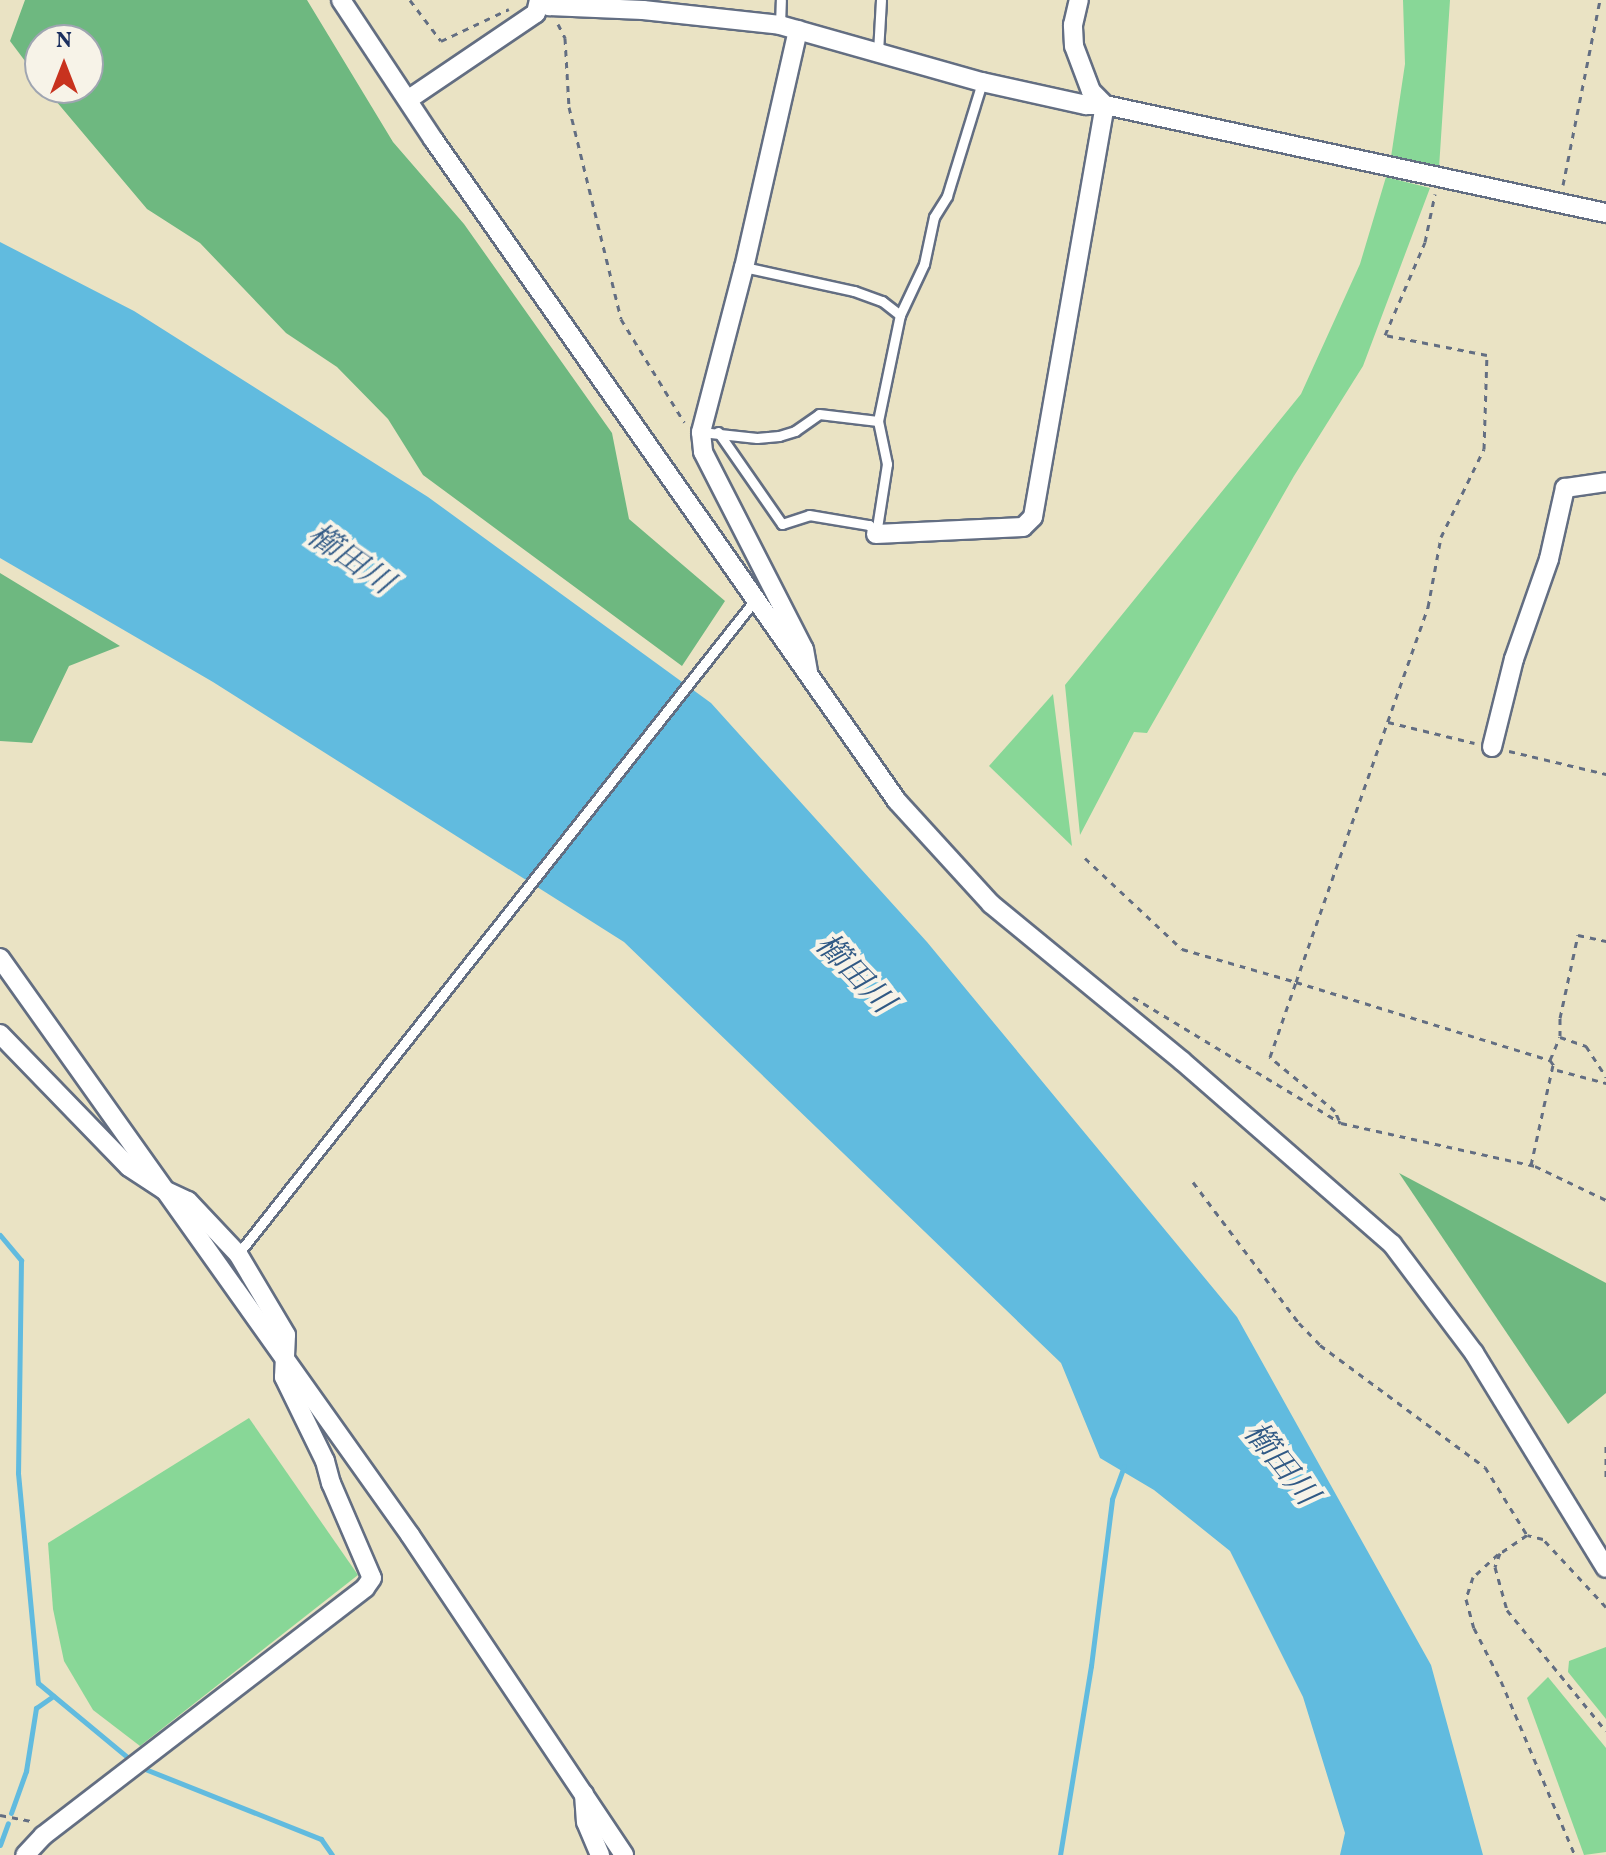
<!DOCTYPE html>
<html>
<head>
<meta charset="utf-8">
<style>
	body { margin:0 }
	#map { position:relative; width:1606px; height:1855px; overflow:hidden; background:#eae3c4; font-family:Vollkorn,"Noto Serif JP",serif }
	div>[style] { position:absolute }
	[style*='--x'] { left:calc(var(--x)*1px); top:calc(var(--y)*1px); width:calc(var(--w)*1px); rotate:calc(var(--a)*1deg) }
	.green>* { inset:0; background:#88d797 }
	.forest>* { inset:0; background:#6eb880 }
	.water>* { inset:0; background:#61bbdf }
	.stream>* { height:5px; margin:-2.5px; padding:0 2.5px; transform-origin:2.5px; border-radius:2.5px; background:#61bbdf }
	.path>* { height:3px; margin-top:-1.5px; transform-origin:0; background:repeating-linear-gradient(90deg,#636e82 0 6px,transparent 0 12px) }
	.roads { filter:drop-shadow(2px 0 #636e82) drop-shadow(-2px 0 #636e82) drop-shadow(0 2px #636e82) drop-shadow(0 -2px #636e82) }
	.lane>* { height:9px; margin:-4.5px; padding:0 4.5px; transform-origin:4.5px; border-radius:4.5px; background:#fff }
	.street>* { height:18px; margin:-9px; padding:0 9px; transform-origin:9px; border-radius:9px; background:#fff }
	span { translate:-50% -50%; white-space:nowrap; text-align:center; line-height:1.15; -webkit-text-stroke:8px #f7f3e8; paint-order:stroke }
	.water-label { font-size:32px; color:#305985; font-style:italic }
	.north { position:absolute; left:24px; top:24px; width:80px; height:80px; box-sizing:border-box; background:#f7f3e8; border:2px solid #9fa5b1; border-radius:50%; rotate:0deg; font-size:22px; font-weight:700; line-height:32px; text-align:center; color:#1b2f5e }
	.north::after { content:''; display:block; margin:auto; width:28px; height:36px; background:#c8321e; clip-path:polygon(50% 0,100% 100%,50% 72%,0 100%) }
</style>
</head>
<body>
<div id="map">
	<div class="green">
		<i style="clip-path:polygon(1403px 0,1450px 0,1439px 168px,1391px 157px,1405px 64px)"></i>
		<i style="clip-path:polygon(1386px 177px,1430px 188px,1363px 366px,1294px 476px,1147px 733px,1134px 732px,1080px 835px,1065px 685px,1301px 394px,1360px 264px)"></i>
		<i style="clip-path:polygon(1053px 694px,1072px 846px,989px 766px)"></i>
		<i style="clip-path:polygon(249px 1418px,358px 1575px,140px 1746px,93px 1710px,64px 1661px,53px 1609px,48px 1543px)"></i>
		<i style="clip-path:polygon(1606px 1647px,1606px 1719px,1568px 1672px,1569px 1661px)"></i>
		<i style="clip-path:polygon(1548px 1677px,1606px 1748px,1606px 1852px,1584px 1855px,1527px 1698px)"></i>
	</div>
	<div class="forest">
		<i style="clip-path:polygon(25px 0,307px 0,393px 142px,464px 224px,612px 433px,629px 519px,725px 601px,682px 666px,423px 475px,388px 419px,337px 367px,286px 333px,200px 243px,147px 209px,45px 88px,88px 88px,88px 40px,40px 40px,40px 81px,10px 41px)"></i>
		<i style="clip-path:polygon(0 573px,120px 646px,69px 666px,32px 743px,0 741px)"></i>
		<i style="clip-path:polygon(1399px 1173px,1606px 1283px,1606px 1393px,1568px 1424px)"></i>
	</div>
	<div class="water">
		<i style="clip-path:polygon(0 242px,134px 311px,428px 497px,711px 703px,927px 942px,1237px 1317px,1431px 1665px,1483px 1855px,1340px 1855px,1345px 1833px,1303px 1697px,1230px 1551px,1154px 1490px,1100px 1458px,1061px 1363px,624px 942px,213px 682px,0 558px)"></i>
	</div>
	<div class="stream">
		<i style="--x:0;--y:1235;--w:33;--a:50"></i>
		<i style="--x:21;--y:1260;--w:213;--a:90.8"></i>
		<i style="--x:18;--y:1473;--w:211;--a:84.6"></i>
		<i style="--x:38;--y:1683;--w:122;--a:39.7"></i>
		<i style="--x:140;--y:1767;--w:195;--a:21.7"></i>
		<i style="--x:321;--y:1839;--w:19;--a:55"></i>
		<i style="--x:11;--y:1813;--w:45;--a:-70.3"></i>
		<i style="--x:26;--y:1771;--w:64;--a:-81"></i>
		<i style="--x:36;--y:1708;--w:21;--a:-35"></i>
		<i style="--x:0;--y:1845;--w:23;--a:-70"></i>
		<i style="--x:1060;--y:1855;--w:192;--a:-80.7"></i>
		<i style="--x:1091;--y:1666;--w:168;--a:-82.8"></i>
		<i style="--x:1112;--y:1499;--w:35;--a:-70"></i>
	</div>
	<div class="path">
		<i style="--x:410;--y:0;--w:51;--a:52.9"></i>
		<i style="--x:441;--y:41;--w:75;--a:-25.2"></i>
		<i style="--x:558;--y:24;--w:16;--a:63"></i>
		<i style="--x:565;--y:38;--w:69;--a:86.7"></i>
		<i style="--x:569;--y:107;--w:218;--a:76.2"></i>
		<i style="--x:621;--y:319;--w:121;--a:58.5"></i>
		<i style="--x:1563;--y:185;--w:189;--a:-78.7"></i>
		<i style="--x:1388;--y:722;--w:89;--a:13.7"></i>
		<i style="--x:1509;--y:751;--w:100;--a:13.3"></i>
		<i style="--x:1085;--y:858;--w:133;--a:43.2"></i>
		<i style="--x:1182;--y:949;--w:119;--a:16.1"></i>
		<i style="--x:1296;--y:982;--w:398;--a:-70.6"></i>
		<i style="--x:1428;--y:607;--w:71;--a:-79.5"></i>
		<i style="--x:1441;--y:537;--w:98;--a:-64"></i>
		<i style="--x:1484;--y:449;--w:94;--a:-88.2"></i>
		<i style="--x:1487;--y:355;--w:104;--a:-168.9"></i>
		<i style="--x:1385;--y:335;--w:101;--a:-66.7"></i>
		<i style="--x:1425;--y:242;--w:49;--a:-78.2"></i>
		<i style="--x:1133;--y:997;--w:243;--a:31.2"></i>
		<i style="--x:1341;--y:1123;--w:199;--a:12.5"></i>
		<i style="--x:1535;--y:1166;--w:79;--a:25.6"></i>
		<i style="--x:1560;--y:1036;--w:18;--a:-90"></i>
		<i style="--x:1560;--y:1018;--w:85;--a:-77.8"></i>
		<i style="--x:1578;--y:935;--w:29;--a:12"></i>
		<i style="--x:1550;--y:1060;--w:12;--a:55"></i>
		<i style="--x:1557;--y:1070;--w:51;--a:14.9"></i>
		<i style="--x:1339;--y:1120;--w:10;--a:-114"></i>
		<i style="--x:1335;--y:1111;--w:85;--a:-140.3"></i>
		<i style="--x:1270;--y:1057;--w:79;--a:-70.9"></i>
		<i style="--x:1296;--y:982;--w:266;--a:17.1"></i>
		<i style="--x:1550;--y:1060;--w:25;--a:-67"></i>
		<i style="--x:1560;--y:1037;--w:28;--a:19"></i>
		<i style="--x:1586;--y:1046;--w:37;--a:57"></i>
		<i style="--x:1531;--y:1165;--w:102;--a:-77.6"></i>
		<i style="--x:1193;--y:1182;--w:176;--a:53.1"></i>
		<i style="--x:1299;--y:1323;--w:30;--a:46"></i>
		<i style="--x:1320;--y:1345;--w:205;--a:36.5"></i>
		<i style="--x:1485;--y:1467;--w:80;--a:58.3"></i>
		<i style="--x:1606;--y:1446;--w:34;--a:90"></i>
		<i style="--x:1498;--y:1554;--w:34;--a:137"></i>
		<i style="--x:1473;--y:1577;--w:23;--a:108"></i>
		<i style="--x:1466;--y:1599;--w:30;--a:75"></i>
		<i style="--x:1474;--y:1628;--w:59;--a:63"></i>
		<i style="--x:1501;--y:1681;--w:189;--a:67"></i>
		<i style="--x:1606;--y:1607;--w:93;--a:-132.8"></i>
		<i style="--x:1543;--y:1539;--w:16;--a:-166"></i>
		<i style="--x:1527;--y:1535;--w:32;--a:146"></i>
		<i style="--x:1500;--y:1553;--w:15;--a:110"></i>
		<i style="--x:1495;--y:1567;--w:45;--a:74.4"></i>
		<i style="--x:1507;--y:1610;--w:156;--a:50.7"></i>
		<i style="--x:0;--y:1815;--w:33;--a:11"></i>
	</div>
	<div class="roads">
		<div class="lane">
			<i style="--x:780;--y:25;--w:25;--a:-88"></i>
			<i style="--x:878;--y:52;--w:52;--a:-86.7"></i>
			<i style="--x:744;--y:267;--w:113;--a:12.3"></i>
			<i style="--x:854;--y:291;--w:30;--a:20"></i>
			<i style="--x:882;--y:301;--w:23;--a:38"></i>
			<i style="--x:701;--y:432;--w:56;--a:6.1"></i>
			<i style="--x:757;--y:438;--w:22;--a:-5"></i>
			<i style="--x:779;--y:436;--w:17;--a:-17"></i>
			<i style="--x:795;--y:431;--w:29;--a:-35"></i>
			<i style="--x:819;--y:414;--w:59;--a:6.8"></i>
			<i style="--x:878;--y:421;--w:108;--a:-78.3"></i>
			<i style="--x:900;--y:315;--w:56;--a:-64.8"></i>
			<i style="--x:924;--y:264;--w:48;--a:-78"></i>
			<i style="--x:934;--y:217;--w:25;--a:-58"></i>
			<i style="--x:947;--y:196;--w:119;--a:-72.9"></i>
			<i style="--x:718;--y:432;--w:112;--a:55.2"></i>
			<i style="--x:782;--y:524;--w:28;--a:-18"></i>
			<i style="--x:809;--y:515;--w:61;--a:9.5"></i>
			<i style="--x:869;--y:525;--w:11;--a:52"></i>
			<i style="--x:876;--y:534;--w:71;--a:-81.1"></i>
			<i style="--x:887;--y:464;--w:44;--a:-101.8"></i>
			<i style="--x:238;--y:1254;--w:832;--a:-51.68"></i>
		</div>
		<div class="street">
			<i style="--x:341;--y:0;--w:167;--a:56.5"></i>
			<i style="--x:433;--y:139;--w:808;--a:54.97"></i>
			<i style="--x:897;--y:801;--w:139;--a:47.6"></i>
			<i style="--x:991;--y:904;--w:247;--a:39.4"></i>
			<i style="--x:1182;--y:1061;--w:279;--a:41.1"></i>
			<i style="--x:1392;--y:1244;--w:136;--a:53"></i>
			<i style="--x:1474;--y:1353;--w:252;--a:58.5"></i>
			<i style="--x:539;--y:0;--w:12;--a:31"></i>
			<i style="--x:549;--y:6;--w:94;--a:2.4"></i>
			<i style="--x:643;--y:10;--w:138;--a:6.2"></i>
			<i style="--x:780;--y:25;--w:210;--a:15.8"></i>
			<i style="--x:982;--y:82;--w:107;--a:12.5"></i>
			<i style="--x:1086;--y:105;--w:19;--a:0"></i>
			<i style="--x:1105;--y:105;--w:513;--a:12.17"></i>
			<i style="--x:798;--y:30;--w:243;--a:102.8"></i>
			<i style="--x:744;--y:267;--w:171;--a:104.6"></i>
			<i style="--x:701;--y:432;--w:20;--a:84"></i>
			<i style="--x:703;--y:452;--w:221;--a:62.9"></i>
			<i style="--x:804;--y:649;--w:22;--a:80"></i>
			<i style="--x:409;--y:99;--w:153;--a:-34.1"></i>
			<i style="--x:536;--y:13;--w:13;--a:-77"></i>
			<i style="--x:876;--y:534;--w:147;--a:-2.7"></i>
			<i style="--x:1023;--y:527;--w:14;--a:-45"></i>
			<i style="--x:1033;--y:517;--w:418;--a:-80.1"></i>
			<i style="--x:1105;--y:105;--w:20;--a:-135"></i>
			<i style="--x:1091;--y:91;--w:48;--a:-110.7"></i>
			<i style="--x:1074;--y:46;--w:21;--a:-93"></i>
			<i style="--x:1073;--y:25;--w:26;--a:-77"></i>
			<i style="--x:1492;--y:747;--w:91;--a:-76"></i>
			<i style="--x:1514;--y:659;--w:106;--a:-70.7"></i>
			<i style="--x:1549;--y:559;--w:73;--a:-77.3"></i>
			<i style="--x:1565;--y:488;--w:41;--a:-8.3"></i>
			<i style="--x:0;--y:958;--w:708;--a:54.6"></i>
			<i style="--x:410;--y:1535;--w:385;--a:56.2"></i>
			<i style="--x:0;--y:1034;--w:185;--a:45.9"></i>
			<i style="--x:129;--y:1167;--w:42;--a:33.3"></i>
			<i style="--x:164;--y:1190;--w:26;--a:25"></i>
			<i style="--x:188;--y:1201;--w:73;--a:46.7"></i>
			<i style="--x:238;--y:1254;--w:94;--a:59.3"></i>
			<i style="--x:286;--y:1335;--w:42;--a:92.7"></i>
			<i style="--x:284;--y:1377;--w:93;--a:64"></i>
			<i style="--x:325;--y:1461;--w:23;--a:75"></i>
			<i style="--x:331;--y:1483;--w:103;--a:66.7"></i>
			<i style="--x:372;--y:1578;--w:12;--a:125"></i>
			<i style="--x:365;--y:1588;--w:406;--a:142.4"></i>
			<i style="--x:43;--y:1836;--w:26;--a:133"></i>
			<i style="--x:584;--y:1794;--w:28;--a:86"></i>
			<i style="--x:586;--y:1822;--w:36;--a:67"></i>
		</div>
	</div>
	<div class="water-label">
		<span style="left:349px;top:561px;rotate:35deg">櫛田川</span>
		<span style="left:853px;top:975px;rotate:46deg">櫛田川</span>
		<span style="left:1279px;top:1465px;rotate:51deg">櫛田川</span>
	</div>
	<div class="north">N</div>
</div>
</body>
</html>
